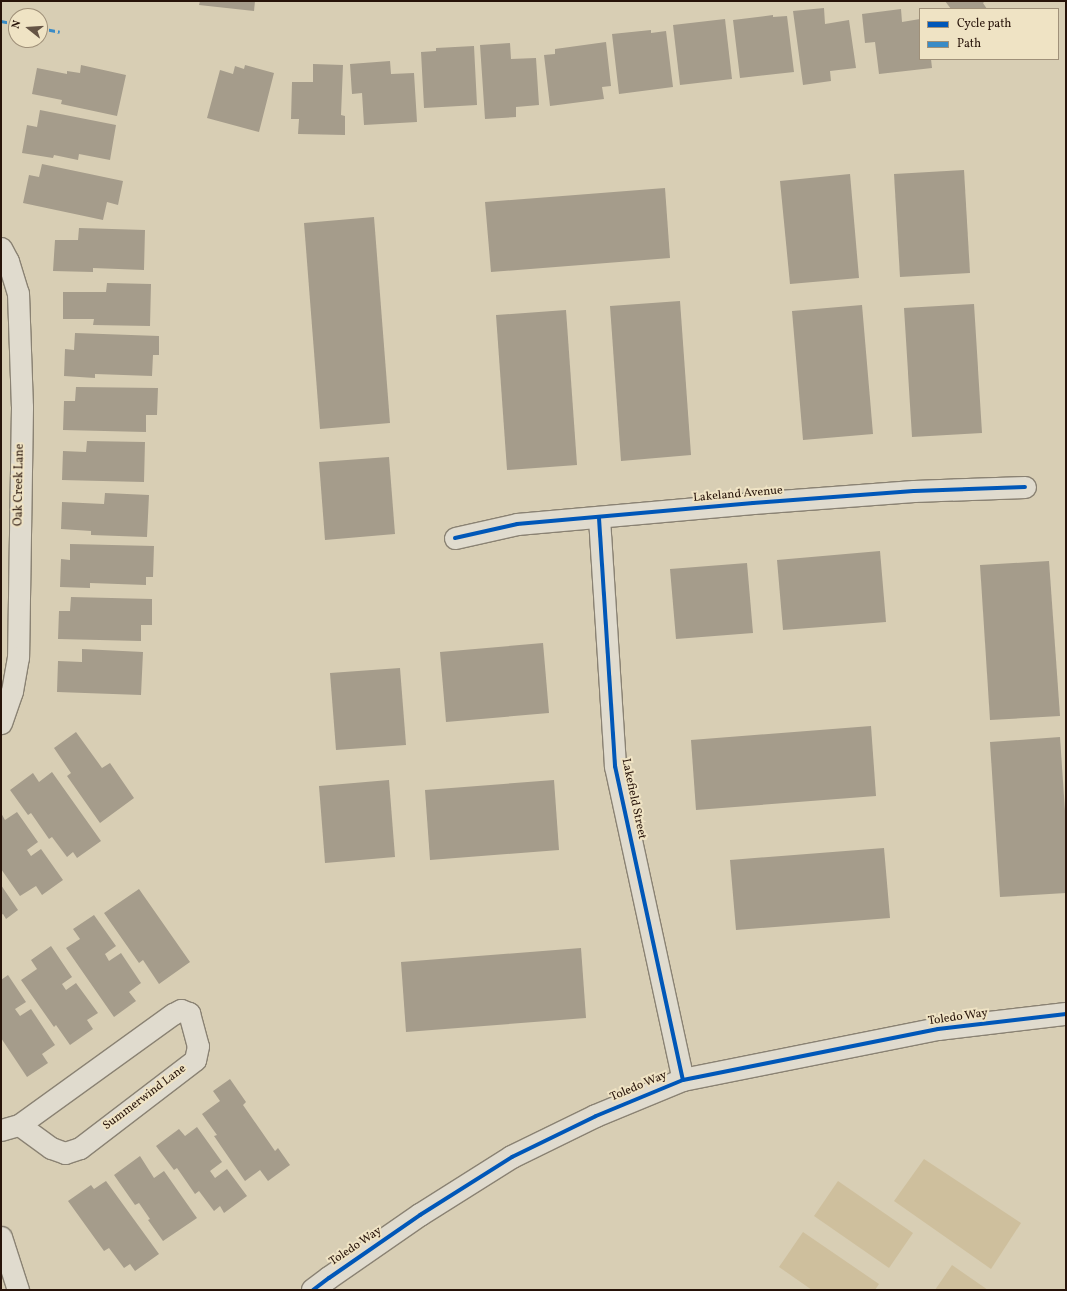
<!DOCTYPE html>
<html>
<head>
<meta charset="utf-8">
<style>
	body { margin:0 }
	#map { position:relative; width:1067px; height:1291px; overflow:hidden; background:#d8ceb4; font-family:Vollkorn,serif }
	div>[style] { position:absolute }
	[style*='--x'] { left:calc(var(--x)*1px); top:calc(var(--y)*1px); width:calc(var(--w)*1px); rotate:calc(var(--a)*1deg) }
	.green>* { inset:0; background:#cebf9d }
	.building>* { inset:0; background:#a59c8b }
	.roads { filter:drop-shadow(1px 0 #8a8273) drop-shadow(-1px 0 #8a8273) drop-shadow(0 1px #8a8273) drop-shadow(0 -1px #8a8273) }
	.street>* { height:21px; margin:-10.5px; padding:0 10.5px; transform-origin:10.5px; border-radius:10.5px; background:#e0dbce }
	.secondary>* { height:22px; margin:-11px; padding:0 11px; transform-origin:11px; border-radius:11px; background:#e0dbce }
	.quiet>* { height:3px; margin-top:-1.5px; transform-origin:0; background:repeating-linear-gradient(90deg,#3a8bc6 0 6px,transparent 0 9px) }
	.cycleway>* { height:4px; margin:-2px; padding:0 2px; transform-origin:2px; border-radius:2px; background:#0057b8 }
	span { translate:-50% -50%; white-space:nowrap; text-align:center; line-height:1.15; -webkit-text-stroke:4px #efe3c4; paint-order:stroke }
	.street-label { font-size:12px; color:#271309 }
	.frame { position:absolute; inset:0; border:2px solid #271309; pointer-events:none }
	.legend { position:absolute; left:919px; top:8px; width:140px; height:52px; box-sizing:border-box; background:#efe3c4; border:1px solid #9f9079; margin:0; padding:5px 7px; list-style:none; font-size:12px; color:#271309 }
	.legend li { display:flex; align-items:center; gap:8px; height:20px }
	.legend b { width:20px; border:1px solid #9f9079 }
	.north { position:absolute; left:8px; top:8px; width:40px; height:40px; box-sizing:border-box; background:#efe3c4; border:1px solid #9f9079; border-radius:50%; rotate:287deg; font-size:11px; font-weight:700; line-height:16px; text-align:center; color:#271309 }
	.north::after { content:''; display:block; margin:auto; width:14px; height:18px; background:#655445; clip-path:polygon(50% 0,100% 100%,50% 72%,0 100%) }
</style>
</head>
<body>
<div id="map">
	<div class="green">
		<i style="clip-path:polygon(924px 1159px,1021px 1223px,991px 1269px,894px 1201px)"></i>
		<i style="clip-path:polygon(838px 1181px,913px 1233px,889px 1268px,814px 1216px)"></i>
		<i style="clip-path:polygon(803px 1232px,879px 1284px,875px 1290px,812px 1290px,779px 1267px)"></i>
		<i style="clip-path:polygon(952px 1265px,988px 1290px,935px 1290px)"></i>
	</div>
	<div class="building">
		<i style="clip-path:polygon(200px 1px,255px 1px,254px 11px,199px 5px)"></i>
		<i style="clip-path:polygon(945px 1px,985px 1px,983px 3px,987px 9px,951px 9px)"></i>
		<i style="clip-path:polygon(824px 8px,825px 24px,849px 20px,856px 68px,830px 71px,831px 81px,803px 85px,793px 11px)"></i>
		<i style="clip-path:polygon(901px 9px,902px 22px,920px 19px,920px 59px,931px 59px,932px 68px,879px 74px,875px 42px,865px 43px,862px 14px)"></i>
		<i style="clip-path:polygon(773px 15px,773px 17px,787px 16px,794px 72px,740px 78px,733px 20px)"></i>
		<i style="clip-path:polygon(725px 19px,732px 79px,680px 85px,673px 25px)"></i>
		<i style="clip-path:polygon(651px 30px,651px 33px,666px 31px,673px 87px,619px 94px,612px 34px)"></i>
		<i style="clip-path:polygon(606px 42px,611px 86px,602px 87px,604px 99px,550px 106px,544px 55px,555px 54px,555px 49px)"></i>
		<i style="clip-path:polygon(510px 43px,511px 59px,536px 58px,539px 105px,516px 107px,516px 117px,485px 119px,480px 45px)"></i>
		<i style="clip-path:polygon(474px 46px,477px 105px,424px 108px,421px 52px,436px 51px,436px 48px)"></i>
		<i style="clip-path:polygon(390px 61px,391px 74px,414px 73px,417px 122px,364px 125px,362px 93px,352px 94px,350px 64px)"></i>
		<i style="clip-path:polygon(313px 64px,343px 65px,341px 115px,345px 116px,345px 135px,298px 134px,299px 119px,291px 119px,292px 82px,313px 82px)"></i>
		<i style="clip-path:polygon(81px 65px,126px 75px,117px 116px,61px 104px,62px 100px,32px 94px,37px 68px,67px 74px,67px 71px,80px 73px)"></i>
		<i style="clip-path:polygon(245px 65px,274px 73px,259px 132px,207px 118px,220px 70px,233px 74px,235px 66px,244px 69px)"></i>
		<i style="clip-path:polygon(40px 110px,116px 125px,110px 160px,79px 154px,78px 160px,54px 155px,53px 158px,22px 153px,27px 125px,37px 127px)"></i>
		<i style="clip-path:polygon(42px 164px,123px 181px,118px 205px,107px 202px,103px 220px,23px 203px,29px 175px,39px 177px)"></i>
		<i style="clip-path:polygon(964px 170px,970px 273px,900px 277px,894px 174px)"></i>
		<i style="clip-path:polygon(850px 174px,859px 278px,790px 284px,780px 181px)"></i>
		<i style="clip-path:polygon(665px 188px,670px 258px,491px 272px,485px 202px)"></i>
		<i style="clip-path:polygon(374px 217px,390px 423px,320px 429px,304px 223px)"></i>
		<i style="clip-path:polygon(79px 228px,145px 230px,144px 270px,93px 268px,93px 272px,53px 271px,55px 240px,78px 240px)"></i>
		<i style="clip-path:polygon(107px 283px,151px 284px,150px 326px,93px 325px,94px 319px,63px 319px,63px 292px,106px 292px)"></i>
		<i style="clip-path:polygon(680px 301px,691px 455px,621px 461px,610px 306px)"></i>
		<i style="clip-path:polygon(974px 304px,982px 433px,912px 437px,904px 308px)"></i>
		<i style="clip-path:polygon(862px 305px,873px 434px,803px 440px,792px 311px)"></i>
		<i style="clip-path:polygon(566px 310px,577px 465px,507px 470px,496px 315px)"></i>
		<i style="clip-path:polygon(75px 333px,159px 336px,159px 355px,153px 355px,152px 376px,95px 374px,95px 378px,64px 376px,65px 349px,74px 350px)"></i>
		<i style="clip-path:polygon(76px 387px,158px 388px,157px 415px,146px 415px,146px 432px,63px 430px,64px 401px,75px 401px)"></i>
		<i style="clip-path:polygon(87px 441px,145px 442px,144px 482px,62px 480px,63px 451px,86px 452px)"></i>
		<i style="clip-path:polygon(389px 457px,395px 534px,325px 540px,319px 462px)"></i>
		<i style="clip-path:polygon(105px 493px,149px 495px,147px 537px,91px 535px,91px 531px,61px 529px,62px 502px,104px 504px)"></i>
		<i style="clip-path:polygon(70px 544px,154px 546px,153px 577px,146px 577px,146px 585px,90px 583px,90px 588px,60px 587px,61px 559px,70px 560px)"></i>
		<i style="clip-path:polygon(880px 551px,886px 622px,783px 630px,777px 560px)"></i>
		<i style="clip-path:polygon(1049px 561px,1060px 716px,990px 720px,980px 565px)"></i>
		<i style="clip-path:polygon(747px 563px,753px 633px,676px 639px,670px 569px)"></i>
		<i style="clip-path:polygon(71px 597px,152px 599px,152px 625px,141px 625px,141px 641px,58px 639px,59px 611px,70px 611px)"></i>
		<i style="clip-path:polygon(543px 643px,549px 713px,446px 722px,440px 652px)"></i>
		<i style="clip-path:polygon(82px 649px,143px 652px,141px 695px,57px 692px,58px 661px,82px 662px)"></i>
		<i style="clip-path:polygon(400px 668px,406px 745px,336px 750px,330px 673px)"></i>
		<i style="clip-path:polygon(871px 726px,876px 796px,696px 810px,691px 740px)"></i>
		<i style="clip-path:polygon(76px 732px,102px 768px,110px 763px,134px 798px,100px 823px,67px 776px,71px 773px,54px 748px)"></i>
		<i style="clip-path:polygon(1060px 737px,1066px 826px,1066px 893px,1000px 897px,990px 742px)"></i>
		<i style="clip-path:polygon(52px 772px,101px 841px,77px 858px,73px 852px,67px 857px,52px 837px,49px 839px,31px 813px,28px 815px,10px 790px,33px 773px,39px 782px)"></i>
		<i style="clip-path:polygon(389px 780px,395px 857px,325px 863px,319px 786px)"></i>
		<i style="clip-path:polygon(554px 780px,559px 850px,430px 860px,425px 790px)"></i>
		<i style="clip-path:polygon(17px 812px,38px 842px,27px 850px,31px 856px,41px 849px,63px 880px,42px 895px,36px 886px,20px 896px,1px 869px,1px 813px,5px 820px)"></i>
		<i style="clip-path:polygon(884px 848px,890px 918px,736px 930px,730px 860px)"></i>
		<i style="clip-path:polygon(1px 885px,18px 910px,6px 919px,3px 914px,1px 915px)"></i>
		<i style="clip-path:polygon(139px 889px,190px 962px,159px 984px,143px 960px,139px 963px,104px 913px)"></i>
		<i style="clip-path:polygon(94px 915px,116px 946px,105px 954px,109px 961px,121px 953px,141px 983px,129px 992px,136px 1001px,114px 1017px,66px 948px,80px 939px,73px 929px)"></i>
		<i style="clip-path:polygon(51px 946px,72px 977px,62px 984px,66px 990px,76px 983px,98px 1013px,87px 1020px,93px 1029px,70px 1045px,56px 1025px,54px 1027px,21px 980px,37px 969px,31px 960px)"></i>
		<i style="clip-path:polygon(581px 948px,586px 1018px,406px 1032px,401px 962px)"></i>
		<i style="clip-path:polygon(8px 975px,26px 1002px,15px 1009px,20px 1016px,31px 1009px,55px 1045px,42px 1054px,48px 1063px,27px 1077px,1px 1038px,1px 980px)"></i>
		<i style="clip-path:polygon(230px 1079px,246px 1102px,243px 1105px,275px 1151px,278px 1148px,290px 1165px,268px 1181px,260px 1170px,245px 1181px,214px 1136px,217px 1135px,202px 1114px,220px 1101px,213px 1091px)"></i>
		<i style="clip-path:polygon(197px 1127px,222px 1162px,210px 1171px,215px 1178px,227px 1169px,247px 1196px,224px 1213px,220px 1206px,214px 1211px,199px 1191px,195px 1194px,177px 1168px,174px 1170px,156px 1146px,179px 1129px,185px 1136px)"></i>
		<i style="clip-path:polygon(140px 1156px,154px 1178px,164px 1171px,197px 1218px,163px 1241px,148px 1220px,150px 1219px,139px 1203px,135px 1205px,114px 1175px)"></i>
		<i style="clip-path:polygon(106px 1181px,159px 1254px,135px 1271px,130px 1264px,124px 1268px,109px 1248px,104px 1251px,68px 1201px,91px 1185px,94px 1189px)"></i>
	</div>
	<div class="roads">
		<div class="street">
			<i style="--x:1;--y:248;--w:15;--a:62"></i>
			<i style="--x:8;--y:261;--w:34;--a:73"></i>
			<i style="--x:18;--y:293;--w:114;--a:88"></i>
			<i style="--x:22;--y:407;--w:250;--a:90.9"></i>
			<i style="--x:18;--y:657;--w:35;--a:100"></i>
			<i style="--x:12;--y:691;--w:34;--a:109"></i>
			<i style="--x:599;--y:518;--w:249;--a:86.3"></i>
			<i style="--x:615;--y:766;--w:321;--a:77.8"></i>
			<i style="--x:455;--y:538;--w:64;--a:-12.7"></i>
			<i style="--x:517;--y:524;--w:237;--a:-5.1"></i>
			<i style="--x:753;--y:503;--w:161;--a:-4.3"></i>
			<i style="--x:914;--y:491;--w:111;--a:-2.1"></i>
			<i style="--x:1;--y:1130;--w:19;--a:-16"></i>
			<i style="--x:19;--y:1125;--w:190;--a:-35.8"></i>
			<i style="--x:173;--y:1014;--w:9;--a:-27"></i>
			<i style="--x:181;--y:1010;--w:9;--a:21"></i>
			<i style="--x:189;--y:1013;--w:34;--a:75"></i>
			<i style="--x:198;--y:1046;--w:14;--a:102"></i>
			<i style="--x:195;--y:1060;--w:145;--a:142.6"></i>
			<i style="--x:80;--y:1148;--w:16;--a:162"></i>
			<i style="--x:65;--y:1153;--w:15;--a:-160"></i>
			<i style="--x:51;--y:1148;--w:39;--a:-144"></i>
			<i style="--x:1;--y:1237;--w:56;--a:72.2"></i>
		</div>
		<div class="secondary">
			<i style="--x:313;--y:1290;--w:20;--a:-37"></i>
			<i style="--x:329;--y:1278;--w:111;--a:-34.7"></i>
			<i style="--x:420;--y:1215;--w:109;--a:-32.2"></i>
			<i style="--x:512;--y:1157;--w:93;--a:-26"></i>
			<i style="--x:596;--y:1116;--w:94;--a:-22.5"></i>
			<i style="--x:683;--y:1080;--w:260;--a:-11.3"></i>
			<i style="--x:938;--y:1029;--w:129;--a:-6.7"></i>
		</div>
	</div>
	<div class="quiet">
		<i style="--x:1;--y:21;--w:15;--a:11"></i>
		<i style="--x:40;--y:28;--w:20;--a:11"></i>
	</div>
	<div class="cycleway">
		<i style="--x:599;--y:518;--w:249;--a:86.3"></i>
		<i style="--x:615;--y:766;--w:321;--a:77.8"></i>
		<i style="--x:455;--y:538;--w:64;--a:-12.7"></i>
		<i style="--x:517;--y:524;--w:237;--a:-5.1"></i>
		<i style="--x:753;--y:503;--w:161;--a:-4.3"></i>
		<i style="--x:914;--y:491;--w:111;--a:-2.1"></i>
		<i style="--x:313;--y:1290;--w:20;--a:-37"></i>
		<i style="--x:329;--y:1278;--w:111;--a:-34.7"></i>
		<i style="--x:420;--y:1215;--w:109;--a:-32.2"></i>
		<i style="--x:512;--y:1157;--w:93;--a:-26"></i>
		<i style="--x:596;--y:1116;--w:94;--a:-22.5"></i>
		<i style="--x:683;--y:1080;--w:260;--a:-11.3"></i>
		<i style="--x:938;--y:1029;--w:129;--a:-6.7"></i>
	</div>
	<div class="street-label">
		<span style="left:20px;top:485px;rotate:-89deg">Oak Creek Lane</span>
		<span style="left:738px;top:495px;rotate:-5deg">Lakeland Avenue</span>
		<span style="left:633px;top:799px;rotate:78deg">Lakefield Street</span>
		<span style="left:958px;top:1018px;rotate:-8deg">Toledo Way</span>
		<span style="left:639px;top:1087px;rotate:-23deg">Toledo Way</span>
		<span style="left:145px;top:1098px;rotate:-37deg">Summerwind Lane</span>
		<span style="left:356px;top:1247px;rotate:-34deg">Toledo Way</span>
	</div>
	<div class="frame"></div>
	<ul class="legend">
	<li><b style="height:5px;background:#0057b8"></b>Cycle path</li>
	<li><b style="height:5px;background:#3a8bc6"></b>Path</li>
	</ul>
	<div class="north">N</div>
</div>
</body>
</html>
